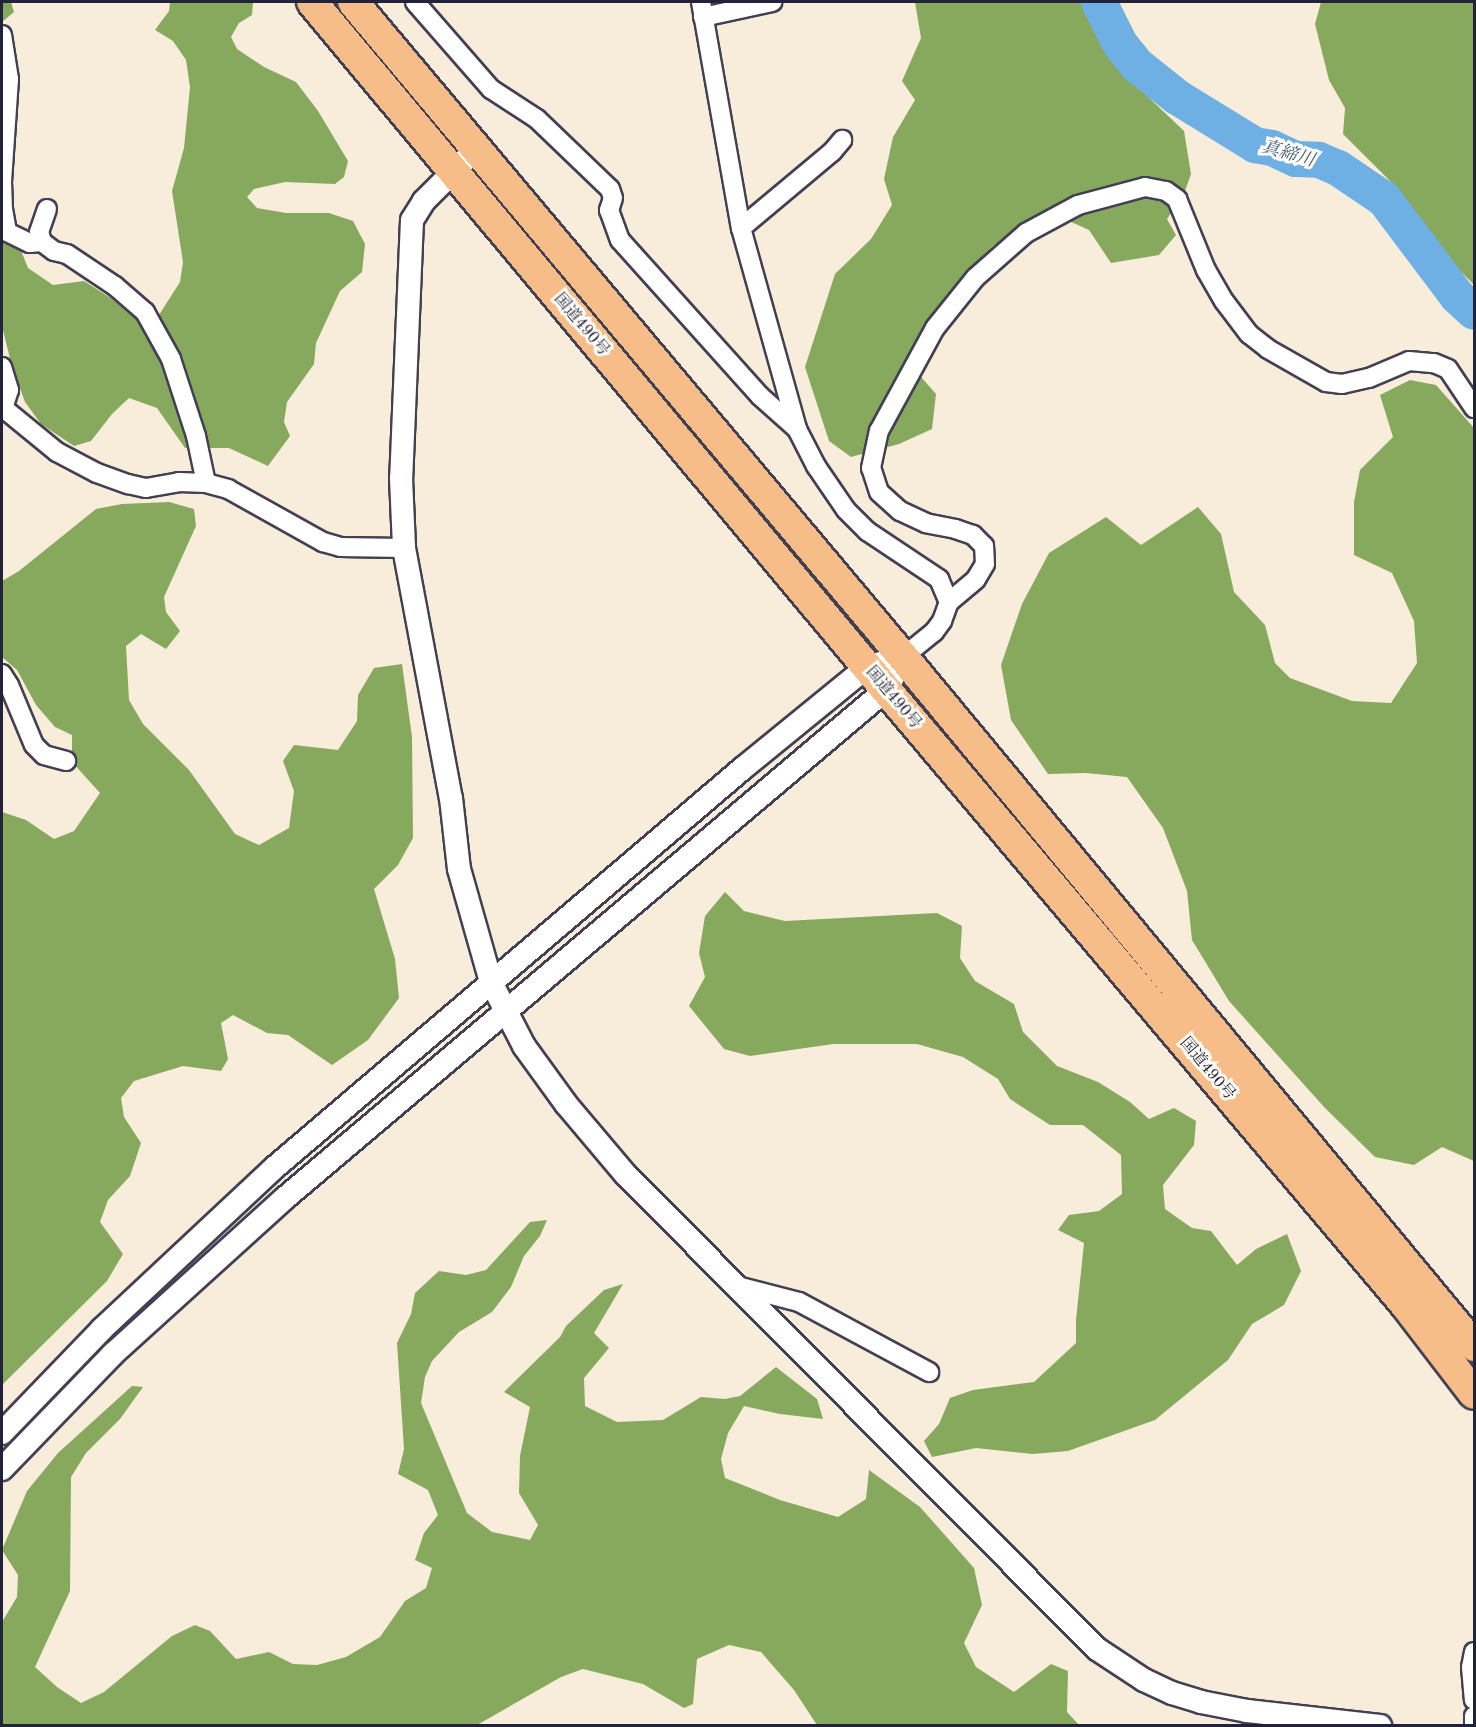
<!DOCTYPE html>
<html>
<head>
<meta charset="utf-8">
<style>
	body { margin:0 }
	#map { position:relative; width:1476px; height:1727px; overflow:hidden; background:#f8ecdb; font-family:"Old Standard TT","Noto Serif JP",serif }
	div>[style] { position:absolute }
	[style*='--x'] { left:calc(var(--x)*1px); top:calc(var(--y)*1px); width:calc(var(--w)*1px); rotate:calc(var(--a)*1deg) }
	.forest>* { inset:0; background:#86a95d }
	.river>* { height:36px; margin:-18px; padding:0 18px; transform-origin:18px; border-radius:18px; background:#6eb0e3 }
	.roads { filter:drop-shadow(2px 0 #424053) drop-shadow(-2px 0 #424053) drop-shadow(0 2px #424053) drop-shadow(0 -2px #424053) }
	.minor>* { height:18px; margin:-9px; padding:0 9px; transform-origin:9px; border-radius:9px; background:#fff }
	.tertiary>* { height:22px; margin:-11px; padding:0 11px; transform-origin:11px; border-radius:11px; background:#fff }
	.trunk>* { height:30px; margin:-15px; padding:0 15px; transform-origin:15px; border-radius:15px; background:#f7bd88 }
	span { translate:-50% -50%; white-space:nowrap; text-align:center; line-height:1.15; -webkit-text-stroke:6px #fdfcf7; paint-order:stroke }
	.street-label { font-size:16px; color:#22223b }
	.water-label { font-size:18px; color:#405b7e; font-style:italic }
	.frame { position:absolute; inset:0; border:3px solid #22223b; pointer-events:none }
</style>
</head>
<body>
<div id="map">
	<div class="forest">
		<i style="clip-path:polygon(2px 2px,11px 2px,14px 12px,2px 22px)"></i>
		<i style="clip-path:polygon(170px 2px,253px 2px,252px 15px,239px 23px,231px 37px,237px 49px,264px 67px,296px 82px,318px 111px,348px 161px,344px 177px,335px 184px,285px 182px,254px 189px,247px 197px,257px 208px,286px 213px,329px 213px,353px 221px,365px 244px,362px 272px,340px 291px,316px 343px,314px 364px,287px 402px,284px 422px,290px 436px,268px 466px,229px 448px,185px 448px,157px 408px,129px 398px,112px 414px,91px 441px,74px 446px,41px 424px,25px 402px,12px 367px,2px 326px,2px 215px,19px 226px,20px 248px,28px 268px,53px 285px,84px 281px,112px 299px,142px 324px,157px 318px,180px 282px,183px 262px,172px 191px,184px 148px,190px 87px,186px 60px,173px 41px,155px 30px,169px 11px)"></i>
		<i style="clip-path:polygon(915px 2px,1086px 2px,1094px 30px,1122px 72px,1184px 131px,1191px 174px,1184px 194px,1167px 219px,1176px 235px,1159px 255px,1111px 263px,1089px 230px,1049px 212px,993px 246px,945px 305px,908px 362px,936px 394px,932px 429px,899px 444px,851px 457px,829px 441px,805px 367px,835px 274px,871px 239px,892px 205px,884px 179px,893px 137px,915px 100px,902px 81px,921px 38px)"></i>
		<i style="clip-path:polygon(1321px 2px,1474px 2px,1474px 285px,1447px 257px,1397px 188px,1343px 134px,1345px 108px,1329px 80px,1315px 24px)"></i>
		<i style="clip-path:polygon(1410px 380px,1436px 385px,1474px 428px,1474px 1161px,1442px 1147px,1414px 1165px,1375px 1157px,1325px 1108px,1229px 1001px,1192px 940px,1187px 891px,1163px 828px,1127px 777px,1086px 773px,1048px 774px,1011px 720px,1001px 665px,1022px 604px,1049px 553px,1106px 517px,1141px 545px,1198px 507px,1221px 534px,1234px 592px,1265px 625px,1275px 663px,1290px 678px,1352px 701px,1391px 703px,1417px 663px,1414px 621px,1392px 573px,1354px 555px,1354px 502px,1360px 470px,1393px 437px,1380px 395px)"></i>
		<i style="clip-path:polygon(169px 502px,194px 509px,196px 526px,164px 597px,166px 612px,180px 631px,166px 649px,141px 634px,126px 646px,129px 700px,143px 724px,189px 770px,235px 834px,259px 845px,289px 828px,294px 791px,283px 761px,294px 745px,338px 750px,357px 721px,358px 695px,374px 668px,402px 664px,412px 737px,413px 838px,398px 865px,374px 889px,395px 959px,399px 998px,368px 1040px,332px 1065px,288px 1035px,267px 1033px,233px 1015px,221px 1023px,228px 1059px,221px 1071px,183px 1066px,134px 1081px,121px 1098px,124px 1117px,141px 1143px,130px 1176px,108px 1200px,100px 1222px,123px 1254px,107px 1281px,2px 1385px,2px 812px,26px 820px,54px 839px,74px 831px,100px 793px,72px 762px,72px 735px,55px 727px,36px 705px,17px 670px,2px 657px,2px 581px,19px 571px,96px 509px,122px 504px)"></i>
		<i style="clip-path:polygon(725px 892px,744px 911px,785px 921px,937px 913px,962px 926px,960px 958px,975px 981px,1014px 1004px,1023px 1032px,1057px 1066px,1098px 1082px,1130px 1102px,1149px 1119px,1174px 1108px,1196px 1121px,1194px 1145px,1163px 1185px,1165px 1209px,1192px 1228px,1211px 1231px,1237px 1265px,1256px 1249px,1287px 1234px,1301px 1271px,1284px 1305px,1252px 1324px,1228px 1360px,1155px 1420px,1068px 1451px,1033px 1454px,976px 1448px,932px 1457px,924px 1441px,939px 1424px,950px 1398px,973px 1390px,1034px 1382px,1076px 1343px,1076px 1320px,1084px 1243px,1058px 1230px,1069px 1215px,1099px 1211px,1122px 1194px,1121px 1155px,1083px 1125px,1050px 1125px,1010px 1099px,998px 1079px,963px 1057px,917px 1044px,833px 1044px,750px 1056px,724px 1049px,689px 1006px,705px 977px,699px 953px,705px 916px)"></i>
		<i style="clip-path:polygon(547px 1220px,540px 1236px,524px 1256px,511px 1287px,492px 1312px,459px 1332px,432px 1361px,425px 1377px,421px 1403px,467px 1513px,492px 1532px,530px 1540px,538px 1525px,519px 1493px,520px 1456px,530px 1407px,504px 1392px,560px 1337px,566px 1326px,604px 1290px,623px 1284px,594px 1333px,609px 1348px,584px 1378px,585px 1406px,617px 1422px,663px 1420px,701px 1397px,725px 1399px,740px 1396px,776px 1367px,817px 1399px,823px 1419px,780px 1414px,744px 1406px,728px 1433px,721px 1459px,725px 1478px,780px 1500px,838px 1517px,866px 1499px,869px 1470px,920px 1507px,974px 1568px,982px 1605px,964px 1643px,976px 1667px,1014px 1692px,1051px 1664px,1068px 1671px,1067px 1712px,1079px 1725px,817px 1725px,794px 1690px,761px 1652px,729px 1645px,697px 1659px,693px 1704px,684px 1708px,643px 1684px,583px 1669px,561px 1677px,477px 1725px,2px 1725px,2px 1622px,17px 1597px,18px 1575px,2px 1550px,27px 1491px,58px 1453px,132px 1386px,143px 1387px,120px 1419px,86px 1453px,71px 1477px,70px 1591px,35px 1667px,57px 1687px,81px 1703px,104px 1692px,172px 1636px,195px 1625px,210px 1631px,236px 1659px,269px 1652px,293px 1664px,317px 1665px,346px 1657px,380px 1637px,405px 1601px,426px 1588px,432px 1568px,415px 1560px,424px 1533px,438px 1515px,428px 1490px,398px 1474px,404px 1449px,397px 1343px,411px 1314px,415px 1293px,439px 1271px,466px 1275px,486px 1270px,530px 1222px)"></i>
	</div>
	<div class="river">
		<i style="--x:1099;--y:2;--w:47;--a:63.4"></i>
		<i style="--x:1120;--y:44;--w:27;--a:51"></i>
		<i style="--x:1137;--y:65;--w:51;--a:38.7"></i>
		<i style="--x:1177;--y:97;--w:92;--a:31.6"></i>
		<i style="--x:1255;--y:145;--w:17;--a:10"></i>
		<i style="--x:1272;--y:148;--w:26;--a:25"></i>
		<i style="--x:1296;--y:159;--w:23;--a:2"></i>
		<i style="--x:1319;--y:160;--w:21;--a:23"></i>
		<i style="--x:1338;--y:168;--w:55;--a:34"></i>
		<i style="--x:1384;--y:199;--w:121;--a:53"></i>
		<i style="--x:1457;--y:296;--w:23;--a:43"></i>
	</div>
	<div class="roads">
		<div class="minor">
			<i style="--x:415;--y:2;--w:116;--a:48.9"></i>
			<i style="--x:491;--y:89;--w:55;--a:33.1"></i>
			<i style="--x:537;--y:119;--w:101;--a:43.8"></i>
			<i style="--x:610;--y:189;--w:9;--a:72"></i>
			<i style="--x:613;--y:198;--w:13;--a:108"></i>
			<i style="--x:609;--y:210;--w:32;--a:70"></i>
			<i style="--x:620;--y:240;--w:210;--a:48.1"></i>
			<i style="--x:760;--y:396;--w:50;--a:41.7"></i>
			<i style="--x:701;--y:2;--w:230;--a:80"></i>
			<i style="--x:741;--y:228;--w:209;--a:74.4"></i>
			<i style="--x:797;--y:429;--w:42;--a:62.8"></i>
			<i style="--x:816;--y:466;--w:53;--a:55.7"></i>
			<i style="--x:846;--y:510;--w:30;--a:45"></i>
			<i style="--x:867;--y:531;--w:87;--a:33.7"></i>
			<i style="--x:939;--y:579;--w:25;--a:67"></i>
			<i style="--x:703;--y:17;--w:71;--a:-12.3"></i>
			<i style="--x:2;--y:35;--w:45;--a:81"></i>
			<i style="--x:9;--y:79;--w:102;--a:93.9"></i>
			<i style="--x:2;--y:181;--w:28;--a:88"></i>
			<i style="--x:3;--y:209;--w:23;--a:80"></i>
			<i style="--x:7;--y:232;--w:25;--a:26"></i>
			<i style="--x:30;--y:243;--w:12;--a:-5"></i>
			<i style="--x:47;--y:209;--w:24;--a:109"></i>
			<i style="--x:39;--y:232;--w:10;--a:73"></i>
			<i style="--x:42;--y:242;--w:15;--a:37"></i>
			<i style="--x:54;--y:251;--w:13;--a:13"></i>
			<i style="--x:67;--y:254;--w:58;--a:33.7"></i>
			<i style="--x:115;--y:286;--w:40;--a:41"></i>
			<i style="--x:145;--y:312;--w:54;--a:61"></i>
			<i style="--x:171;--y:359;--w:81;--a:72"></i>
			<i style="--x:196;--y:436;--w:48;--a:78"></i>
			<i style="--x:741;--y:228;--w:119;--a:-39.9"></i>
			<i style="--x:832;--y:152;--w:16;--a:-50"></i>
			<i style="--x:2;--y:367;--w:24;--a:73"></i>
			<i style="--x:9;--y:390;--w:19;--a:108"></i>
			<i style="--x:2;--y:407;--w:71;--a:39.3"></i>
			<i style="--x:57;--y:452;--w:45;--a:27.7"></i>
			<i style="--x:97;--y:473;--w:33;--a:20"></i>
			<i style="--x:128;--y:484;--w:18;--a:13"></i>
			<i style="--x:146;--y:488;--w:34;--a:-10"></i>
			<i style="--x:179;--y:482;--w:27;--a:2"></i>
			<i style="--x:206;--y:483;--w:23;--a:15"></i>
			<i style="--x:228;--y:489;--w:109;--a:29.2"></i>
			<i style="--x:323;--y:542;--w:18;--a:16"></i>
			<i style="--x:340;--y:547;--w:64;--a:0.9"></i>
			<i style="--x:903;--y:657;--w:40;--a:-39"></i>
			<i style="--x:934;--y:632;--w:14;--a:-54"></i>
			<i style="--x:942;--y:621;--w:20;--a:-70"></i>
			<i style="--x:949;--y:602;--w:35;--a:-40"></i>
			<i style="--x:976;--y:579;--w:17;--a:-59"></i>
			<i style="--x:985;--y:564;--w:18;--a:-93"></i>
			<i style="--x:984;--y:546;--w:16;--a:-135"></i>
			<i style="--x:973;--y:535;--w:18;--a:-161"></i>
			<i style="--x:956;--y:529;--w:31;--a:-169"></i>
			<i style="--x:926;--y:523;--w:29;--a:-155"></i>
			<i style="--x:900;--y:511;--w:28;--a:-138"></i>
			<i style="--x:879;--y:492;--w:25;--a:-108"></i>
			<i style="--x:871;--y:468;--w:38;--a:-78"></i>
			<i style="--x:879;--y:431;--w:117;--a:-61.5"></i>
			<i style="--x:935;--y:328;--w:64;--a:-51.3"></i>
			<i style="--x:975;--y:278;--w:68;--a:-41.4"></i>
			<i style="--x:1026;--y:233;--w:59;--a:-28.3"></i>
			<i style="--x:1078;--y:205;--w:69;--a:-15"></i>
			<i style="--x:1145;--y:187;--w:21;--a:11"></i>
			<i style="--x:1166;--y:191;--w:14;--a:36"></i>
			<i style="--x:1177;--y:199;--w:77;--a:67.8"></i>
			<i style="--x:1206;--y:270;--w:36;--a:60"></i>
			<i style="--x:1224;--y:301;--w:41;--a:52.9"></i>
			<i style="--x:1249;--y:334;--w:24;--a:38"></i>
			<i style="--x:1268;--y:349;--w:67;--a:29.6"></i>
			<i style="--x:1326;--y:382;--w:16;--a:7"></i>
			<i style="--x:1342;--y:384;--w:28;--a:-13"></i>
			<i style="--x:1369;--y:378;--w:43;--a:-23"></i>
			<i style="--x:1409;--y:361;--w:25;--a:5"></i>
			<i style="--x:1434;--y:363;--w:15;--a:23"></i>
			<i style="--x:1448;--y:369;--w:47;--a:56.3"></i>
			<i style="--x:2;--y:674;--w:13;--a:58"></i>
			<i style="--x:9;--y:685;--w:65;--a:67.4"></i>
			<i style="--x:34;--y:745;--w:14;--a:45"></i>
			<i style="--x:44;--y:755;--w:23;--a:15"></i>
			<i style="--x:737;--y:1286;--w:64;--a:14.5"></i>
			<i style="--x:799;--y:1302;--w:148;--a:28.3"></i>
			<i style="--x:1474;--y:1652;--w:15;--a:101"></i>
			<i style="--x:1471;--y:1667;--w:33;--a:85"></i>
			<i style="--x:1474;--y:1726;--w:10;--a:-90"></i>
		</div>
		<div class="tertiary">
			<i style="--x:476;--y:149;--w:74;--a:135"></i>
			<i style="--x:424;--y:201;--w:22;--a:122"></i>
			<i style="--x:412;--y:220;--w:258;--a:92.4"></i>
			<i style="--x:401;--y:478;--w:70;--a:87.5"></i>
			<i style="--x:404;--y:548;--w:254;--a:79.4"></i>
			<i style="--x:451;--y:798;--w:71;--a:83.6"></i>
			<i style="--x:459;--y:869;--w:117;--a:74.2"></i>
			<i style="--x:491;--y:982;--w:72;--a:62.7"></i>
			<i style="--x:524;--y:1046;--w:72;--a:54.1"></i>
			<i style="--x:566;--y:1104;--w:93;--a:49.8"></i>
			<i style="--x:626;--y:1175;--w:668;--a:45.18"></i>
			<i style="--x:1097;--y:1649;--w:56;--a:33.4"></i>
			<i style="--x:1144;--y:1680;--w:31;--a:25"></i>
			<i style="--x:1172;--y:1693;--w:30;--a:17"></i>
			<i style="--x:1201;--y:1702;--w:47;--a:11.1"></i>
			<i style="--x:1247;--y:1711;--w:134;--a:6.4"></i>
			<i style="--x:2;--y:1433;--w:144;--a:-46.1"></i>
			<i style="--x:102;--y:1329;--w:236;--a:-43.1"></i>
			<i style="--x:274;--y:1168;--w:615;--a:-40.45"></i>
			<i style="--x:742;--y:769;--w:161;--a:-39.2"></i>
			<i style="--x:867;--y:667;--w:15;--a:-16"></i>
			<i style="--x:2;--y:1469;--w:160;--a:-46"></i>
			<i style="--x:113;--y:1354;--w:232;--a:-42.2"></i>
			<i style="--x:285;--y:1198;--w:788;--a:-40.22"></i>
			<i style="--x:887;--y:689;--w:36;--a:-63"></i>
		</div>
		<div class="trunk">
			<i style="--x:312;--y:2;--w:866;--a:50.15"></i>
			<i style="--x:867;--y:667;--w:834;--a:49.82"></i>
			<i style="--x:1405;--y:1304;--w:113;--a:52.5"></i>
			<i style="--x:353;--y:2;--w:855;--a:49.98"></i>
			<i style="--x:903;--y:657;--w:895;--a:50.35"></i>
		</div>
	</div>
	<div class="street-label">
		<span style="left:581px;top:325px;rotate:50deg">国道490号</span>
		<span style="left:893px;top:698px;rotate:50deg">国道490号</span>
		<span style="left:1207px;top:1069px;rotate:50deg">国道490号</span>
	</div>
	<div class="water-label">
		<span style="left:1288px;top:154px;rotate:16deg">真締川</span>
	</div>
	<div class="frame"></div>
</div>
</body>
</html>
